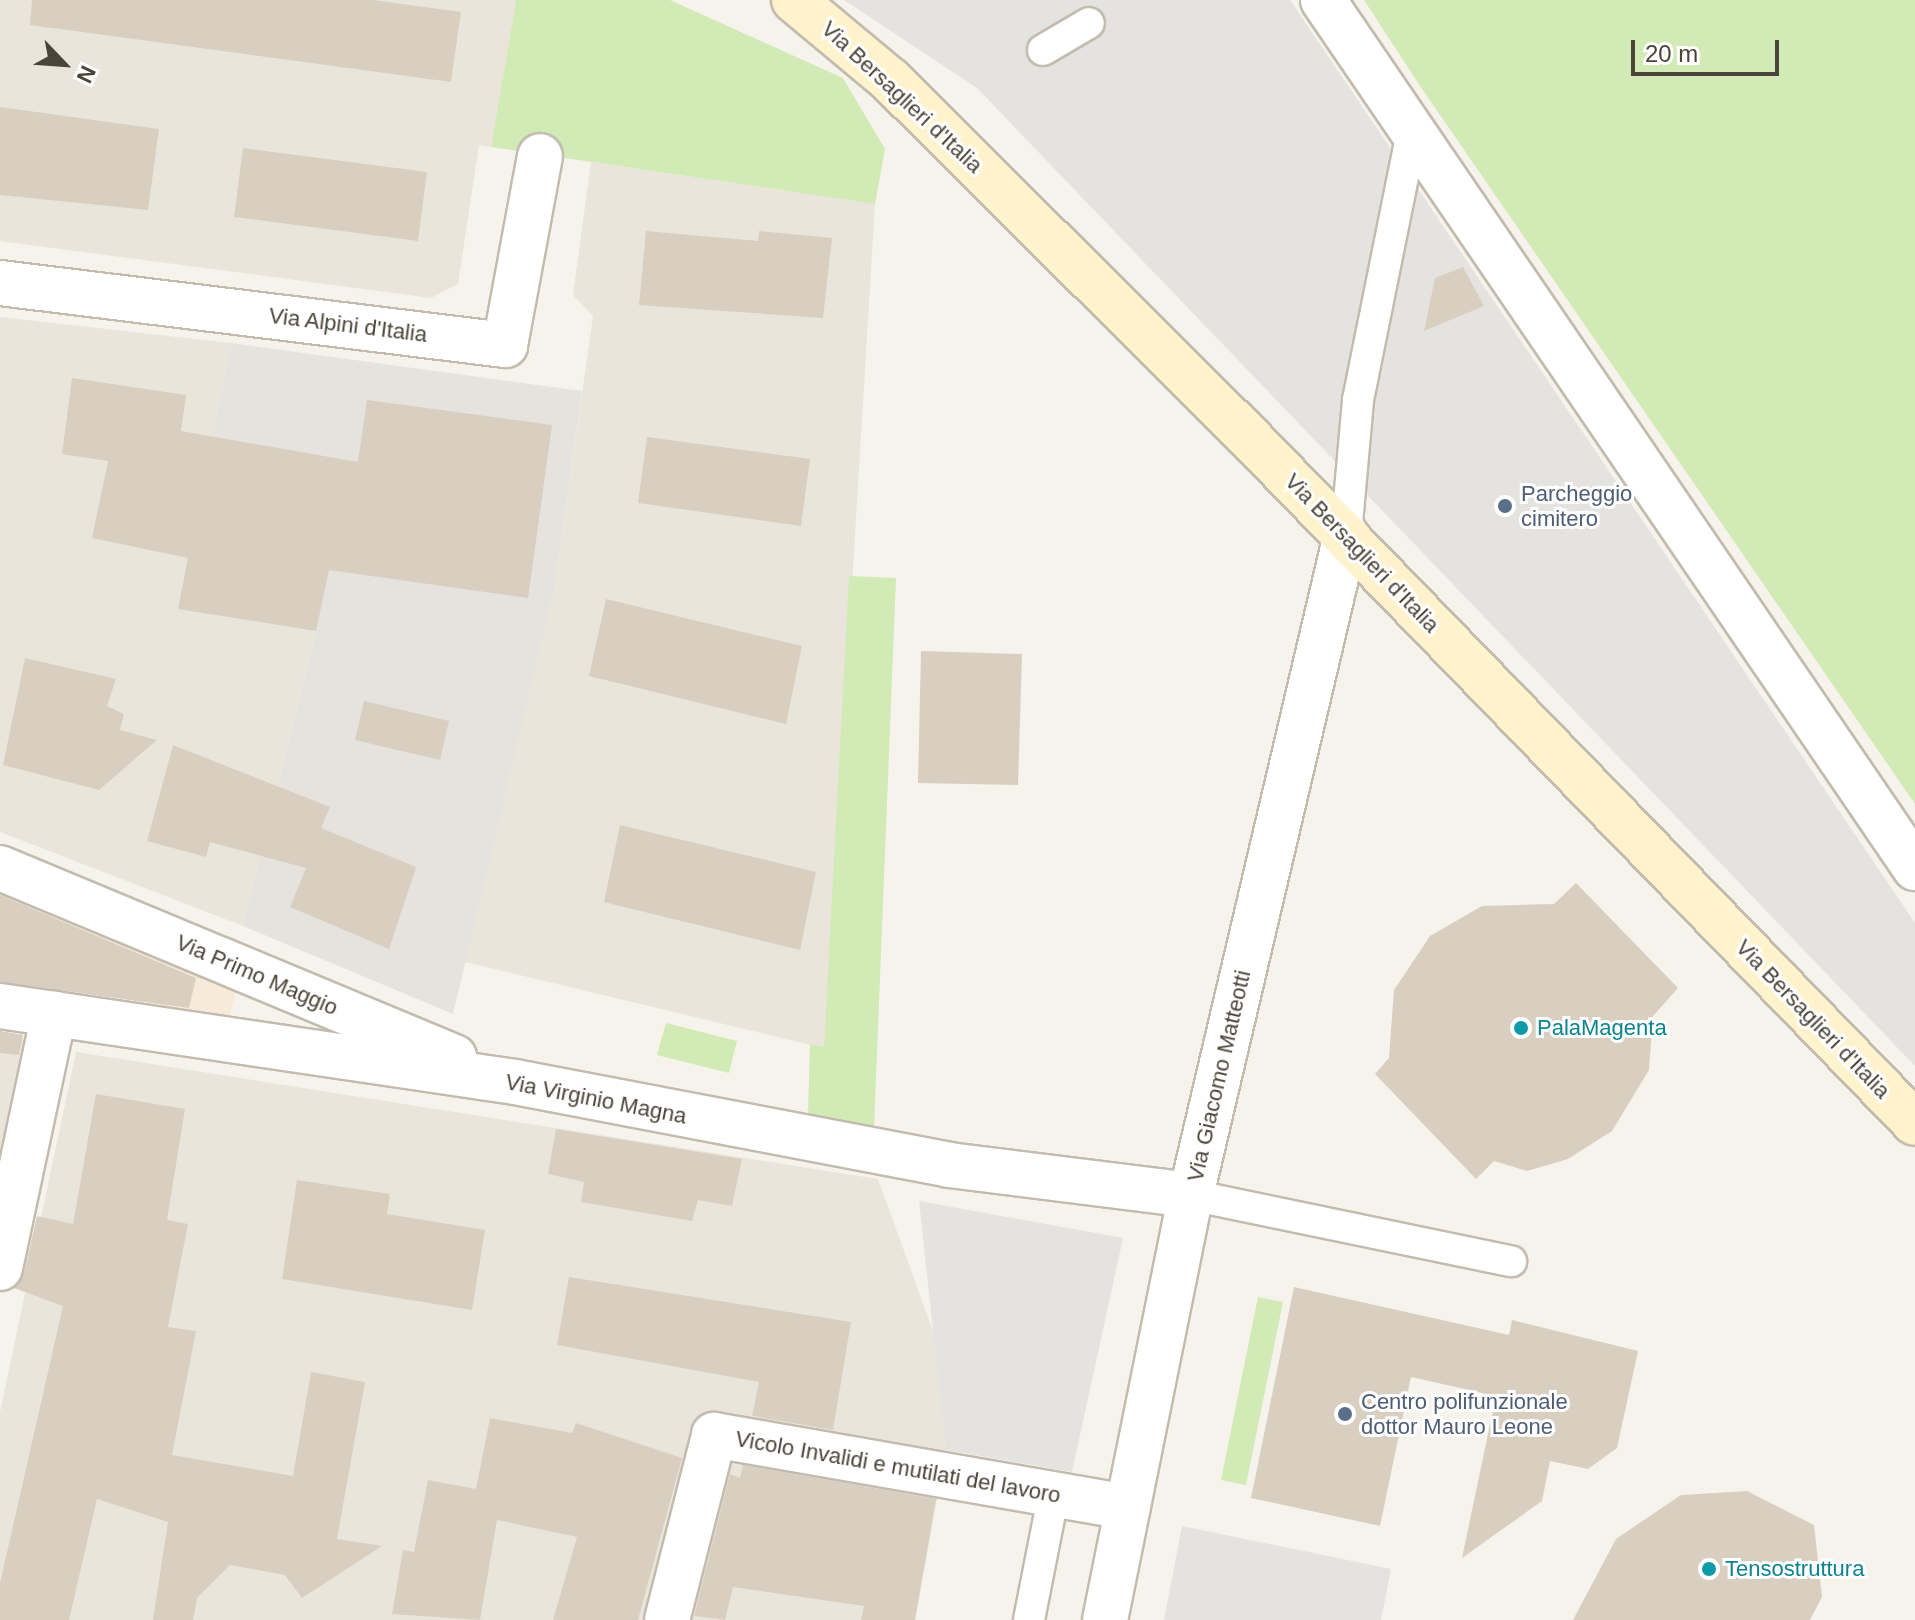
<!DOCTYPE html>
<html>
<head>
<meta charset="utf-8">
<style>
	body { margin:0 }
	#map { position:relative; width:1915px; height:1620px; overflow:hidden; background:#f6f3ec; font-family:Arial,sans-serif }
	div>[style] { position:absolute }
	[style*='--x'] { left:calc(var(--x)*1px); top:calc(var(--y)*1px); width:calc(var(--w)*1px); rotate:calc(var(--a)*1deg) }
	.residential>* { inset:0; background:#eae5da }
	.commercial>* { inset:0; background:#f7ead8 }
	.industrial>* { inset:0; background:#e6e2dd }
	.green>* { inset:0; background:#d2eab5 }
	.parking>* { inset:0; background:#e5e3e0 }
	.building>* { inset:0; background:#d8cfc1 }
	.roads { filter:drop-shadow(2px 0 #c2bbae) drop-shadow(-2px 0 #c2bbae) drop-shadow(0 2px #c2bbae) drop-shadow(0 -2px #c2bbae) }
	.lane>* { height:30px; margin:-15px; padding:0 15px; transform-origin:15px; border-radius:15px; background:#fff }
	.street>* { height:44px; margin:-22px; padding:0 22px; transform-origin:22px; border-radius:22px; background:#fff }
	.secondary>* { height:44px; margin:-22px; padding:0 22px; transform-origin:22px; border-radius:22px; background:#fff3cd }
	.dots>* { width:22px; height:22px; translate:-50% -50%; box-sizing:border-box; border:4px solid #fff; border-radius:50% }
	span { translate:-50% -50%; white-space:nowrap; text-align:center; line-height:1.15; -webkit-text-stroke:6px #fff; paint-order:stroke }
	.street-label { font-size:22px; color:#4b4439 }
	.service-label { font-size:22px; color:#4e5e75 }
	.left { translate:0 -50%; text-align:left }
	.culture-label { font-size:22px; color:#0d838f }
	.north { position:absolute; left:24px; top:24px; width:80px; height:80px; -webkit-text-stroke:6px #fff; paint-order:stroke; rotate:115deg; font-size:22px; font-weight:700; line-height:32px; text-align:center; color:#4b4439 }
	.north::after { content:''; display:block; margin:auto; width:28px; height:36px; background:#4b4439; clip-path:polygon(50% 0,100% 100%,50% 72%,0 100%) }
	.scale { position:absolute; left:1631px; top:40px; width:148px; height:36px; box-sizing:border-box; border:4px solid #4b4439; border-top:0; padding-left:10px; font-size:24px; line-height:28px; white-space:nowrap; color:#4b4439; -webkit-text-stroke:6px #fff; paint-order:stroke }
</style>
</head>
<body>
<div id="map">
	<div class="residential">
		<i style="clip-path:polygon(0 0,516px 0,491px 147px,479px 145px,458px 284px,431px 298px,0 241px)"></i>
		<i style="clip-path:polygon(591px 162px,875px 204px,824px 1048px,465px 962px,554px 592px,593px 316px,573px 295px)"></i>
		<i style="clip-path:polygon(0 317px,231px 343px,177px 608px,316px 632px,243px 926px,0 832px)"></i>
		<i style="clip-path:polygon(0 1035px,24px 1039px,0 1151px)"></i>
		<i style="clip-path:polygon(76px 1052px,878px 1179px,937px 1342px,946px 1450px,915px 1620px,0 1620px,0 1412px)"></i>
	</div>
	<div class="commercial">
		<i style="clip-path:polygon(0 893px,236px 992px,229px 1019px,0 976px)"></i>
	</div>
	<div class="industrial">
		<i style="clip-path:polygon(231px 343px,582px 391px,554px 592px,453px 1014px,243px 926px,316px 632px,177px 608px)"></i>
	</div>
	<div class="green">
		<i style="clip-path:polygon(516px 0,670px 0,843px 78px,885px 149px,875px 204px,491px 147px)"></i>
		<i style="clip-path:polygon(1364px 0,1915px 0,1915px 804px,1420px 86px)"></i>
		<i style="clip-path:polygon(849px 576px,896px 578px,874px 1128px,808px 1114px,810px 1044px,824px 1047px)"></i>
		<i style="clip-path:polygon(666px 1023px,737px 1041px,729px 1073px,657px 1055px)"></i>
		<i style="clip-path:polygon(1258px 1297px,1283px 1302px,1246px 1485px,1221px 1480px)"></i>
	</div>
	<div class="parking">
		<i style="clip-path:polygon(844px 0,1290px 0,1915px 923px,1915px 1066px,977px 88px)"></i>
		<i style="clip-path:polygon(919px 1201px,1123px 1238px,1072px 1472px,946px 1450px)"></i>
		<i style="clip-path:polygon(1182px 1526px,1391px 1569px,1381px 1620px,1164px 1620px)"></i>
	</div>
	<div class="building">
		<i style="clip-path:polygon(32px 0,373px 0,461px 12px,451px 82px,30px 25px)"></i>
		<i style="clip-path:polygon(0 107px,159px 129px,148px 210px,0 195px)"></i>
		<i style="clip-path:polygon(243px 148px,427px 172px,418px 241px,234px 217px)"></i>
		<i style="clip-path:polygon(646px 231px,758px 241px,759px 231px,832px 238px,823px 318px,639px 305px)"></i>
		<i style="clip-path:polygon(1463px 267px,1484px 306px,1424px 331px,1435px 278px)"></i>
		<i style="clip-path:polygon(72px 378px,186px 395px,181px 431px,358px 462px,367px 400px,552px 425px,528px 598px,329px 570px,316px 631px,178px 609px,188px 558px,92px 538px,108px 461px,62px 454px)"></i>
		<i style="clip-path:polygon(647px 437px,810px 459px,801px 526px,638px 503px)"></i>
		<i style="clip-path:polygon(606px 599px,802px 646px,786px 724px,589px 676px)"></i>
		<i style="clip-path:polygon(921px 651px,1022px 654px,1018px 785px,918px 783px)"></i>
		<i style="clip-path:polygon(25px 658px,116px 679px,107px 706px,124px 714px,120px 730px,157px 740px,99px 790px,3px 765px)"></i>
		<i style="clip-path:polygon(364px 701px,449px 721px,440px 760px,355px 740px)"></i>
		<i style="clip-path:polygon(173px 745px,330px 807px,321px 828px,416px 867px,389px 949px,290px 907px,306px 868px,210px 842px,206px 857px,147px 841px)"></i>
		<i style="clip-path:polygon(620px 825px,816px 872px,800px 950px,604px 902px)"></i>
		<i style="clip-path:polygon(1576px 883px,1678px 988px,1653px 1016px,1649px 1070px,1612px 1131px,1568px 1159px,1527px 1171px,1494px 1161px,1476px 1179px,1375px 1074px,1389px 1058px,1394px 990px,1430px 936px,1482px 906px,1554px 904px)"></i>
		<i style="clip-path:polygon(0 895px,196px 978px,189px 1008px,0 982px)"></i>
		<i style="clip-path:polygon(0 1031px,23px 1035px,19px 1055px,0 1053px)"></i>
		<i style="clip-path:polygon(96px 1094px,185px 1109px,167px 1220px,188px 1224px,168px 1327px,196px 1331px,172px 1455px,293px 1476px,311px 1372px,365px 1382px,337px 1539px,382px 1546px,302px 1598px,285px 1575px,230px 1565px,197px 1598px,193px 1620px,153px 1620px,168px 1522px,97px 1499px,69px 1620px,0 1620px,0 1583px,63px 1306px,14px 1288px,24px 1273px,37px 1216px,73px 1224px)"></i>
		<i style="clip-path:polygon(556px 1129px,742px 1159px,732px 1206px,698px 1200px,692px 1221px,581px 1202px,584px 1182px,548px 1174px)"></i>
		<i style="clip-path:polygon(297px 1180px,390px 1194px,387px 1214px,485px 1230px,472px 1310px,282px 1279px)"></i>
		<i style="clip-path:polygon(569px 1277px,851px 1322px,833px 1430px,752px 1416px,759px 1382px,557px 1345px)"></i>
		<i style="clip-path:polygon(1294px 1287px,1509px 1335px,1512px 1320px,1638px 1351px,1617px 1448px,1588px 1469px,1550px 1461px,1542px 1501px,1462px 1558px,1496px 1396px,1411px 1377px,1380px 1526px,1251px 1498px)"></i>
		<i style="clip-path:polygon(490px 1418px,572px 1433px,576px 1423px,682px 1458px,638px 1620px,553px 1620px,577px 1537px,497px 1520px,480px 1620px,392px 1614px,403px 1550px,414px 1552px,428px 1480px,476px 1489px)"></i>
		<i style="clip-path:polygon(743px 1465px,936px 1499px,915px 1620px,861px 1620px,864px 1606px,733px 1587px,725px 1620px,694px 1616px,730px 1474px,740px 1478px)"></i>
		<i style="clip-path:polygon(1747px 1491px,1814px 1525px,1822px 1597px,1810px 1620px,1573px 1620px,1616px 1539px,1681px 1495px)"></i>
	</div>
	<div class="roads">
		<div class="lane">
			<i style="--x:1043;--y:50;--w:53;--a:-30.4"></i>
			<i style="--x:1346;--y:535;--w:136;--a:-84.9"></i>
			<i style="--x:1358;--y:400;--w:279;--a:-78.6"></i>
			<i style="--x:1191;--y:1195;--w:327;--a:11.7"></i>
			<i style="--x:1029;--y:1620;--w:129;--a:-78.9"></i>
		</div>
		<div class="street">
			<i style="--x:1323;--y:0;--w:1051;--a:55.7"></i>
			<i style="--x:0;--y:283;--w:509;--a:7"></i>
			<i style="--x:505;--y:345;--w:192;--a:-79.5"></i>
			<i style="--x:0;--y:868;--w:492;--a:22.6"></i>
			<i style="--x:0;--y:1006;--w:521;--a:8.39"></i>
			<i style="--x:515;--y:1082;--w:442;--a:10.8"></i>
			<i style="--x:949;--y:1165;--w:244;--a:7.1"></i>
			<i style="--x:0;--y:1268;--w:260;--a:-78"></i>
			<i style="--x:667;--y:1620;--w:191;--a:-75.7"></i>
			<i style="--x:714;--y:1435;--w:420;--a:9.9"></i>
			<i style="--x:1105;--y:1620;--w:434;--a:-78.6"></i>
			<i style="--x:1191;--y:1195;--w:678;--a:-76.78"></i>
		</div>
		<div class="secondary">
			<i style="--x:794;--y:0;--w:125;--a:39.8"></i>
			<i style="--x:890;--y:80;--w:509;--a:44.84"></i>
			<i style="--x:1251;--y:439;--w:953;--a:45.85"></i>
		</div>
	</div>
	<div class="dots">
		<i style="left:1505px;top:506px;background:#5c6f8a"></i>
		<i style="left:1521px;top:1028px;background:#0f9aa8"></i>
		<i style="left:1345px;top:1414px;background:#5c6f8a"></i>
		<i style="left:1709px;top:1569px;background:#0f9aa8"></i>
	</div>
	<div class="street-label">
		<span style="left:902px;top:97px;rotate:43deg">Via Bersaglieri d'Italia</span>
		<span style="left:348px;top:325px;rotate:7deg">Via Alpini d'Italia</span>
		<span style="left:1362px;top:553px;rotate:46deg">Via Bersaglieri d'Italia</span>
		<span style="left:257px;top:975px;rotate:23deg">Via Primo Maggio</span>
		<span style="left:1813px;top:1019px;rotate:46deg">Via Bersaglieri d'Italia</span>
		<span style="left:1219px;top:1076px;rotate:-77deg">Via Giacomo Matteotti</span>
		<span style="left:596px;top:1099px;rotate:11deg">Via Virginio Magna</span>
		<span style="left:898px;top:1467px;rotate:10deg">Vicolo Invalidi e mutilati del lavoro</span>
	</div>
	<div class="service-label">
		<span class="left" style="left:1521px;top:506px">Parcheggio<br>cimitero</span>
		<span class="left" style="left:1361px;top:1414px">Centro polifunzionale<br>dottor Mauro Leone</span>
	</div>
	<div class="culture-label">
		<span class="left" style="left:1537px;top:1028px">PalaMagenta</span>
		<span class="left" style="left:1725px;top:1569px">Tensostruttura</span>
	</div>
	<div class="north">N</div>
	<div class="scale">20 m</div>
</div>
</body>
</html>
